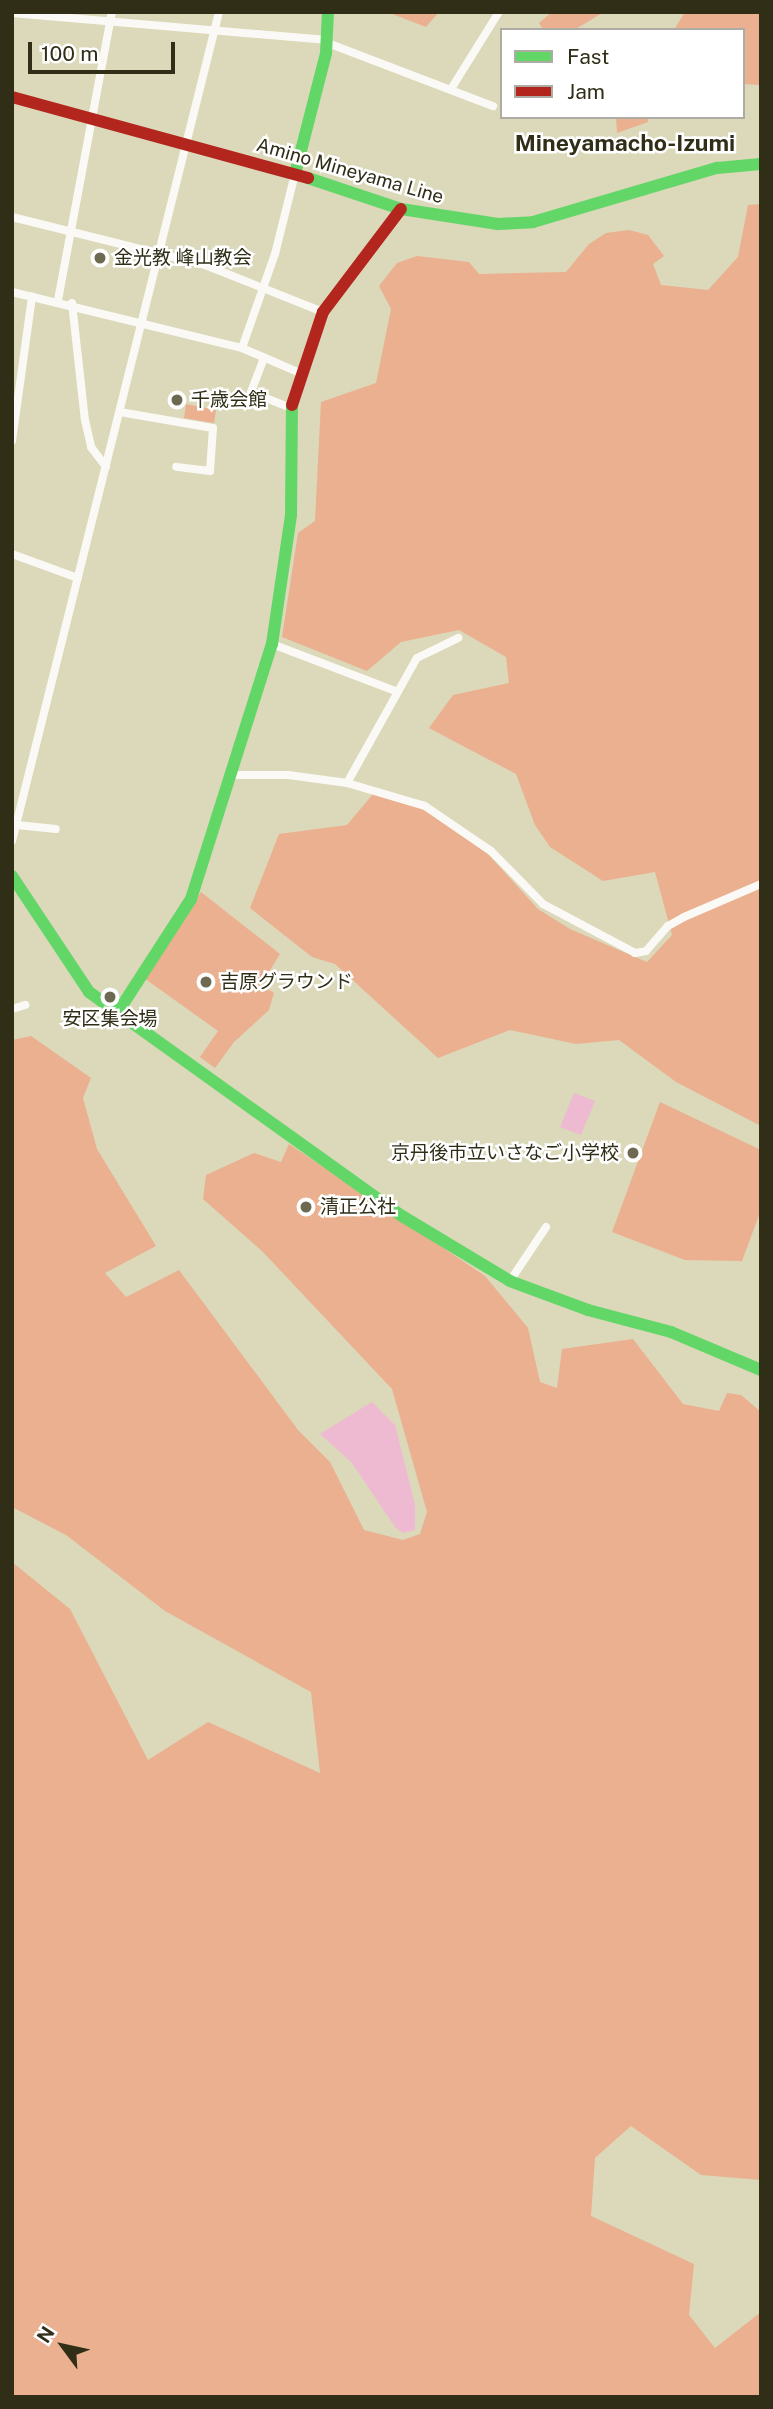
<!DOCTYPE html>
<html>
<head>
<meta charset="utf-8">
<style>
	body { margin:0 }
	#map { position:relative; width:773px; height:2409px; overflow:hidden; background:#dcd8ba; font-family:"Public Sans","Noto Sans JP",sans-serif }
	div>[style] { position:absolute }
	[style*='--x'] { left:calc(var(--x)*1px); top:calc(var(--y)*1px); width:calc(var(--w)*1px); rotate:calc(var(--a)*1deg) }
	.green>* { inset:0; background:#eab08f }
	.water>* { inset:0; background:#edbad1 }
	.street>* { height:8px; margin:-4px; padding:0 4px; transform-origin:4px; border-radius:4px; background:#faf9f5 }
	.fast>* { height:12px; margin:-6px; padding:0 6px; transform-origin:6px; border-radius:6px; background:#63d668 }
	.jam>* { height:12px; margin:-6px; padding:0 6px; transform-origin:6px; border-radius:6px; background:#b3261e }
	.dots>* { width:19px; height:19px; translate:-50% -50%; box-sizing:border-box; border:4px solid #fff; border-radius:50% }
	span { translate:-50% -50%; white-space:nowrap; text-align:center; line-height:1.15; -webkit-text-stroke:5px #fff; paint-order:stroke }
	.street-label { font-size:19px; color:#312e18 }
	.poi-label { font-size:19px; color:#312e18 }
	.left { translate:0 -50%; text-align:left }
	.right { translate:-100% -50%; text-align:right }
	.quarter-label { font-size:23px; color:#312e18; font-weight:700 }
	.frame { position:absolute; inset:0; border:14px solid #312e18; pointer-events:none }
	.legend { position:absolute; left:500px; top:28px; width:245px; height:91px; box-sizing:border-box; background:#fff; border:2px solid #adaba3; margin:0; padding:9px 12px; list-style:none; font-size:21px; color:#312e18 }
	.legend li { display:flex; align-items:center; gap:14px; height:35px }
	.legend b { width:35px; border:2px solid #adaba3 }
	.north { position:absolute; left:28px; top:2311px; width:70px; height:70px; -webkit-text-stroke:5px #fff; paint-order:stroke; rotate:303deg; font-size:19px; font-weight:700; line-height:28px; text-align:center; color:#312e18 }
	.north::after { content:''; display:block; margin:auto; width:24px; height:32px; background:#312e18; clip-path:polygon(50% 0,100% 100%,50% 72%,0 100%) }
	.scale { position:absolute; left:28px; top:42px; width:147px; height:32px; box-sizing:border-box; border:4px solid #312e18; border-top:0; padding-left:9px; font-size:21px; line-height:24px; white-space:nowrap; color:#312e18; -webkit-text-stroke:5px #fff; paint-order:stroke }
</style>
</head>
<body>
<div id="map">
	<div class="green">
		<i style="clip-path:polygon(387px 12px,439px 12px,426px 27px)"></i>
		<i style="clip-path:polygon(552px 12px,604px 12px,574px 30px,543px 30px,539px 23px)"></i>
		<i style="clip-path:polygon(685px 12px,761px 12px,761px 85px,743px 84px,743px 30px,674px 30px)"></i>
		<i style="clip-path:polygon(616px 117px,648px 117px,648px 122px,617px 133px)"></i>
		<i style="clip-path:polygon(761px 204px,761px 1126px,676px 1082px,619px 1040px,576px 1044px,510px 1030px,438px 1058px,335px 964px,312px 957px,250px 908px,279px 834px,347px 825px,373px 794px,423px 809px,488px 854px,538px 909px,570px 929px,647px 962px,672px 935px,655px 872px,603px 881px,550px 847px,535px 825px,516px 774px,429px 728px,453px 695px,509px 683px,506px 657px,459px 630px,401px 642px,367px 671px,282px 637px,298px 533px,315px 521px,321px 402px,376px 383px,391px 309px,379px 286px,397px 263px,417px 256px,469px 262px,479px 274px,566px 272px,589px 244px,606px 233px,629px 230px,648px 235px,664px 256px,653px 264px,661px 285px,708px 290px,738px 257px,748px 205px)"></i>
		<i style="clip-path:polygon(186px 404px,216px 410px,214px 423px,184px 418px)"></i>
		<i style="clip-path:polygon(201px 892px,280px 954px,261px 985px,274px 993px,269px 1010px,234px 1042px,215px 1068px,200px 1057px,218px 1031px,144px 978px)"></i>
		<i style="clip-path:polygon(31px 1036px,91px 1078px,83px 1098px,97px 1149px,156px 1246px,105px 1273px,126px 1297px,179px 1270px,298px 1430px,330px 1462px,364px 1530px,403px 1540px,420px 1534px,427px 1512px,392px 1389px,262px 1251px,203px 1199px,206px 1175px,254px 1153px,281px 1162px,289px 1144px,485px 1276px,528px 1328px,540px 1382px,557px 1388px,562px 1349px,633px 1339px,683px 1404px,719px 1411px,727px 1393px,741px 1395px,761px 1412px,761px 2180px,701px 2175px,631px 2126px,595px 2158px,591px 2216px,694px 2264px,689px 2315px,715px 2348px,761px 2312px,761px 2397px,12px 2397px,12px 1562px,70px 1609px,148px 1760px,208px 1722px,320px 1773px,311px 1692px,165px 1611px,66px 1535px,12px 1507px,12px 1040px)"></i>
		<i style="clip-path:polygon(660px 1102px,761px 1150px,761px 1210px,742px 1261px,685px 1260px,612px 1232px)"></i>
	</div>
	<div class="water">
		<i style="clip-path:polygon(574px 1093px,595px 1101px,581px 1135px,560px 1127px)"></i>
		<i style="clip-path:polygon(372px 1402px,395px 1425px,415px 1505px,415px 1530px,403px 1533px,395px 1527px,352px 1463px,320px 1434px)"></i>
	</div>
	<div class="street">
		<i style="--x:12;--y:13;--w:314;--a:4.9"></i>
		<i style="--x:325;--y:42;--w:180;--a:20.9"></i>
		<i style="--x:451;--y:89;--w:91;--a:-58.1"></i>
		<i style="--x:12;--y:217;--w:199;--a:14"></i>
		<i style="--x:205;--y:265;--w:127;--a:21.7"></i>
		<i style="--x:12;--y:292;--w:237;--a:13.7"></i>
		<i style="--x:242;--y:348;--w:63;--a:23.3"></i>
		<i style="--x:58;--y:300;--w:293;--a:-79.4"></i>
		<i style="--x:72;--y:303;--w:118;--a:83.7"></i>
		<i style="--x:85;--y:420;--w:28;--a:77"></i>
		<i style="--x:91;--y:447;--w:25;--a:53"></i>
		<i style="--x:242;--y:348;--w:100;--a:-70.7"></i>
		<i style="--x:275;--y:254;--w:82;--a:-76"></i>
		<i style="--x:264;--y:358;--w:36;--a:111"></i>
		<i style="--x:251;--y:392;--w:43;--a:21.8"></i>
		<i style="--x:120;--y:412;--w:94;--a:9.8"></i>
		<i style="--x:213;--y:428;--w:43;--a:94"></i>
		<i style="--x:210;--y:471;--w:34;--a:-173"></i>
		<i style="--x:12;--y:441;--w:146;--a:-82.1"></i>
		<i style="--x:12;--y:554;--w:70;--a:20"></i>
		<i style="--x:272;--y:644;--w:132;--a:20.9"></i>
		<i style="--x:231;--y:775;--w:57;--a:0"></i>
		<i style="--x:288;--y:775;--w:60;--a:7.7"></i>
		<i style="--x:347;--y:783;--w:81;--a:16.4"></i>
		<i style="--x:425;--y:806;--w:80;--a:34.3"></i>
		<i style="--x:491;--y:851;--w:74;--a:45.5"></i>
		<i style="--x:543;--y:904;--w:104;--a:28"></i>
		<i style="--x:635;--y:953;--w:11;--a:-10"></i>
		<i style="--x:646;--y:951;--w:33;--a:-49"></i>
		<i style="--x:668;--y:926;--w:18;--a:-29"></i>
		<i style="--x:684;--y:917;--w:84;--a:-23.2"></i>
		<i style="--x:347;--y:783;--w:143;--a:-60.8"></i>
		<i style="--x:417;--y:658;--w:46;--a:-26"></i>
		<i style="--x:17;--y:825;--w:39;--a:6"></i>
		<i style="--x:12;--y:841;--w:854;--a:-75.98"></i>
		<i style="--x:12;--y:1009;--w:14;--a:-17"></i>
		<i style="--x:510;--y:1281;--w:65;--a:-56.3"></i>
	</div>
	<div class="fast">
		<i style="--x:295;--y:174;--w:125;--a:-75.6"></i>
		<i style="--x:326;--y:53;--w:41;--a:-87.2"></i>
		<i style="--x:308;--y:178;--w:98;--a:18.4"></i>
		<i style="--x:401;--y:209;--w:98;--a:8.8"></i>
		<i style="--x:498;--y:224;--w:35;--a:-3"></i>
		<i style="--x:533;--y:222;--w:192;--a:-16.4"></i>
		<i style="--x:717;--y:168;--w:44;--a:-5.2"></i>
		<i style="--x:12;--y:876;--w:139;--a:56.4"></i>
		<i style="--x:89;--y:992;--w:385;--a:35.6"></i>
		<i style="--x:402;--y:1216;--w:126;--a:31"></i>
		<i style="--x:510;--y:1281;--w:83;--a:20.4"></i>
		<i style="--x:588;--y:1310;--w:86;--a:14.8"></i>
		<i style="--x:671;--y:1332;--w:98;--a:22.9"></i>
		<i style="--x:116;--y:1015;--w:138;--a:-57.1"></i>
		<i style="--x:191;--y:899;--w:268;--a:-72.4"></i>
		<i style="--x:272;--y:644;--w:130;--a:-81.6"></i>
		<i style="--x:291;--y:515;--w:110;--a:-89.5"></i>
	</div>
	<div class="jam">
		<i style="--x:12;--y:97;--w:307;--a:15.3"></i>
		<i style="--x:292;--y:405;--w:98;--a:-71.6"></i>
		<i style="--x:323;--y:312;--w:129;--a:-52.9"></i>
	</div>
	<div class="dots">
		<i style="left:100px;top:258px;background:#6d6a51"></i>
		<i style="left:177px;top:400px;background:#6d6a51"></i>
		<i style="left:206px;top:982px;background:#6d6a51"></i>
		<i style="left:110px;top:997px;background:#6d6a51"></i>
		<i style="left:633px;top:1153px;background:#6d6a51"></i>
		<i style="left:306px;top:1207px;background:#6d6a51"></i>
	</div>
	<div class="street-label">
		<span style="left:350px;top:171px;rotate:16deg">Amino Mineyama Line</span>
	</div>
	<div class="poi-label">
		<span class="left" style="left:114px;top:258px">金光教 峰山教会</span>
		<span class="left" style="left:191px;top:400px">千歳会館</span>
		<span class="left" style="left:220px;top:982px">吉原グラウンド</span>
		<span style="left:110px;top:1019px">安区集会場</span>
		<span class="right" style="left:619px;top:1153px">京丹後市立いさなご小学校</span>
		<span class="left" style="left:320px;top:1207px">清正公社</span>
	</div>
	<div class="quarter-label">
		<span style="left:625px;top:143px">Mineyamacho-Izumi</span>
	</div>
	<div class="frame"></div>
	<ul class="legend">
	<li><b style="height:9px;background:#63d668"></b>Fast</li>
	<li><b style="height:9px;background:#b3261e"></b>Jam</li>
	</ul>
	<div class="north">N</div>
	<div class="scale">100 m</div>
</div>
</body>
</html>
